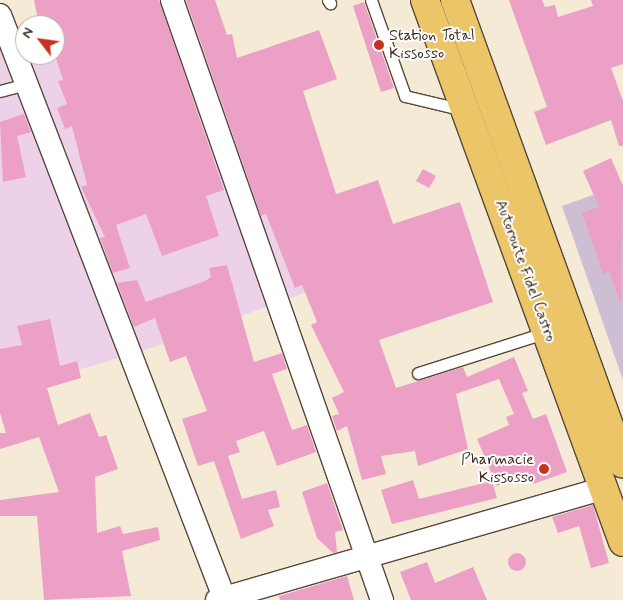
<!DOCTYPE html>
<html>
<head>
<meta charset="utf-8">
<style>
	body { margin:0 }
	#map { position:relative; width:623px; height:600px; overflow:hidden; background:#f4ead6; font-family:Mynerve,sans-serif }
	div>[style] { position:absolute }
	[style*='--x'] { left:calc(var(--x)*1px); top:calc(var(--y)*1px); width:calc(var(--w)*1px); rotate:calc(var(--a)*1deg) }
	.built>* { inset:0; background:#edd1e9 }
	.industrial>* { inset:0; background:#ccbfd4 }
	.building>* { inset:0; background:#eca0c5 }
	.round { border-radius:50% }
	.roads { filter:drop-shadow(1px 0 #57473a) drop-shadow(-1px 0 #57473a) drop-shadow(0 1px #57473a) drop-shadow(0 -1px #57473a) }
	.lane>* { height:11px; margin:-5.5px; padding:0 5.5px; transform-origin:5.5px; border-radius:5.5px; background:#fff }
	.street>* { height:22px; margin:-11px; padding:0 11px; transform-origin:11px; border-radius:11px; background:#fff }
	.highway>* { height:28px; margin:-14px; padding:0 14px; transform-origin:14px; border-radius:14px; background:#ecc569 }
	.dots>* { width:14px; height:14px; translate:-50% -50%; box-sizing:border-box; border:2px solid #fff; border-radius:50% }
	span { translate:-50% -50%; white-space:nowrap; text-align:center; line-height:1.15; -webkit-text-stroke:4px #fff; paint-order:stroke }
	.poi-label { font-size:16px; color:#3b2a1e }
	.left { translate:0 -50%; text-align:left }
	.right { translate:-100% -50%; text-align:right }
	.street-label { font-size:16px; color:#3b2a1e }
	.north { position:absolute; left:15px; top:15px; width:50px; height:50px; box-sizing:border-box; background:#fff; border:1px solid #b1aaa5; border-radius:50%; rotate:300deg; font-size:14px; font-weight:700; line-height:20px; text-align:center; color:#3b2a1e }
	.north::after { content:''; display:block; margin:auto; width:18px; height:22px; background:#c8321e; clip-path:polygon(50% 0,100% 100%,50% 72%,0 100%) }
</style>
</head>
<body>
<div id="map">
	<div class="built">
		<i style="clip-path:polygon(118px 0,197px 0,320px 287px,167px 343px,0 394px,0 39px,25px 31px,25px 55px,55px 55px,55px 25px)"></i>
	</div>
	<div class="industrial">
		<i style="clip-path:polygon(623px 184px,623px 380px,562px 206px)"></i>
	</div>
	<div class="building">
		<i style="clip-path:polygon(34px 0,159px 0,224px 190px,206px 196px,219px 236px,162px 256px,146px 214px,116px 225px,130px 268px,113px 273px,100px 238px,105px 237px,81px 187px,87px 185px,72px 126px,65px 129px,57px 108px,67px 104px,58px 81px,63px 80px,55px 55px,55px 25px,39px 25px)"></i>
		<i style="clip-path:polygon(186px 0,215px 0,227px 35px,232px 34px,237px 58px,319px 30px,337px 79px,303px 91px,336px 194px,378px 180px,393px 224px,460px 202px,493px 302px,379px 340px,396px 388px,463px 367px,467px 377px,514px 357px,528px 391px,522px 393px,533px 419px,546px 414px,567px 472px,533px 484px,528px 472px,497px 486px,477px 439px,509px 425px,506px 417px,514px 414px,499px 379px,456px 394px,468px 449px,418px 466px,415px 451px,381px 456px,386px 474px,362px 480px,347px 426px,337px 431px,332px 416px,339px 414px,332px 398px,344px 392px,311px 325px,317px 322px,302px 285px,295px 288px,266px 214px,261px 216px)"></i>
		<i style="clip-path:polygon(509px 0,542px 0,545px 7px,555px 5px,558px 17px,593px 6px,591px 0,623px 0,623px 64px,611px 68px,623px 101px,623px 146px,619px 146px,611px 120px,546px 145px,534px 112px,547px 107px)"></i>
		<i style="clip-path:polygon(364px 2px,394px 88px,381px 92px,353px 6px)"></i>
		<i style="clip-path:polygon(24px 114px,31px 132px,17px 136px,26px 177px,3px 182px,0 122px)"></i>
		<i style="clip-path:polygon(611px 158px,623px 186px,621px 305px,609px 271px,603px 274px,582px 213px,599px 207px,583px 171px)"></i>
		<i style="clip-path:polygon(423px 169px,436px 176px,429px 188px,416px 181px)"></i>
		<i style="clip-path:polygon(227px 265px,254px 362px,282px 353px,287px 369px,272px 374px,292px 430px,307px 425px,316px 452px,277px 466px,264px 431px,236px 441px,240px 452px,228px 456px,242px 499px,276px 490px,280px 507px,268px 510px,274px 526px,241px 539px,214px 461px,198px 466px,182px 419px,207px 411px,186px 356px,170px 362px,155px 318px,134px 327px,117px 283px,137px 280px,146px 302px,205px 281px,211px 277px,209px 268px)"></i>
		<i style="clip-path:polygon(50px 319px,60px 366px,77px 361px,81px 378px,47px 388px,58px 425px,90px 413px,99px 437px,106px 435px,118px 469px,95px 477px,97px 533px,120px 526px,123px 534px,158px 527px,160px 540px,122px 551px,131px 596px,44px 600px,37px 516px,0 516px,0 500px,59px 492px,39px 437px,0 449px,0 433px,6px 433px,0 413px,0 349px,22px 345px,17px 326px)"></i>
		<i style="clip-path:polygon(413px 480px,419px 499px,492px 481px,497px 498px,392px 524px,381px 490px)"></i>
		<i style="clip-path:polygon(327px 483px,343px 530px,335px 532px,337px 552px,333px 553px,317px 538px,302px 492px)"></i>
		<i style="clip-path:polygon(593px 505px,609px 563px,591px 568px,579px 526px,558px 533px,552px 517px)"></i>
		<i class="round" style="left:508px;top:553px;width:18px;height:18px"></i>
		<i style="clip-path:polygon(427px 562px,435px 583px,473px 567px,487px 600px,411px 600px,400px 572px)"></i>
		<i style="clip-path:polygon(347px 576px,354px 600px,280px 600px,279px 596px)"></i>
	</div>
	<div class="roads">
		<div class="lane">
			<i style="--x:328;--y:0;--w:4;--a:56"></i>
			<i style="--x:371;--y:0;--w:102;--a:70.5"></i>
			<i style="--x:405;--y:96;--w:61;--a:13.3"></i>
			<i style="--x:0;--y:91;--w:27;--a:-15"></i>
			<i style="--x:418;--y:373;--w:135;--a:-17.6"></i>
		</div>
		<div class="street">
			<i style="--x:172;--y:0;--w:636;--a:70.71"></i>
			<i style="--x:0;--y:15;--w:627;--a:68.96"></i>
			<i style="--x:217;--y:600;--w:403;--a:-16.1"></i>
		</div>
		<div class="highway">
			<i style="--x:425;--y:0;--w:577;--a:69.93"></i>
			<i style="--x:455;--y:0;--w:493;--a:70.1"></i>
		</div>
	</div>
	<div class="dots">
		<i style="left:379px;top:45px;background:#c8321e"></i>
		<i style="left:544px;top:469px;background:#c8321e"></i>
	</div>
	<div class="poi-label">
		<span class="left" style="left:389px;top:45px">Station Total<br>Kissosso</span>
		<span class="right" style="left:534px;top:469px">Pharmacie<br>Kissosso</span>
	</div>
	<div class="street-label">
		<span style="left:525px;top:271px;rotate:70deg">Autoroute Fidel Castro</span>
	</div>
	<div class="north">N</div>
</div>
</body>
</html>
